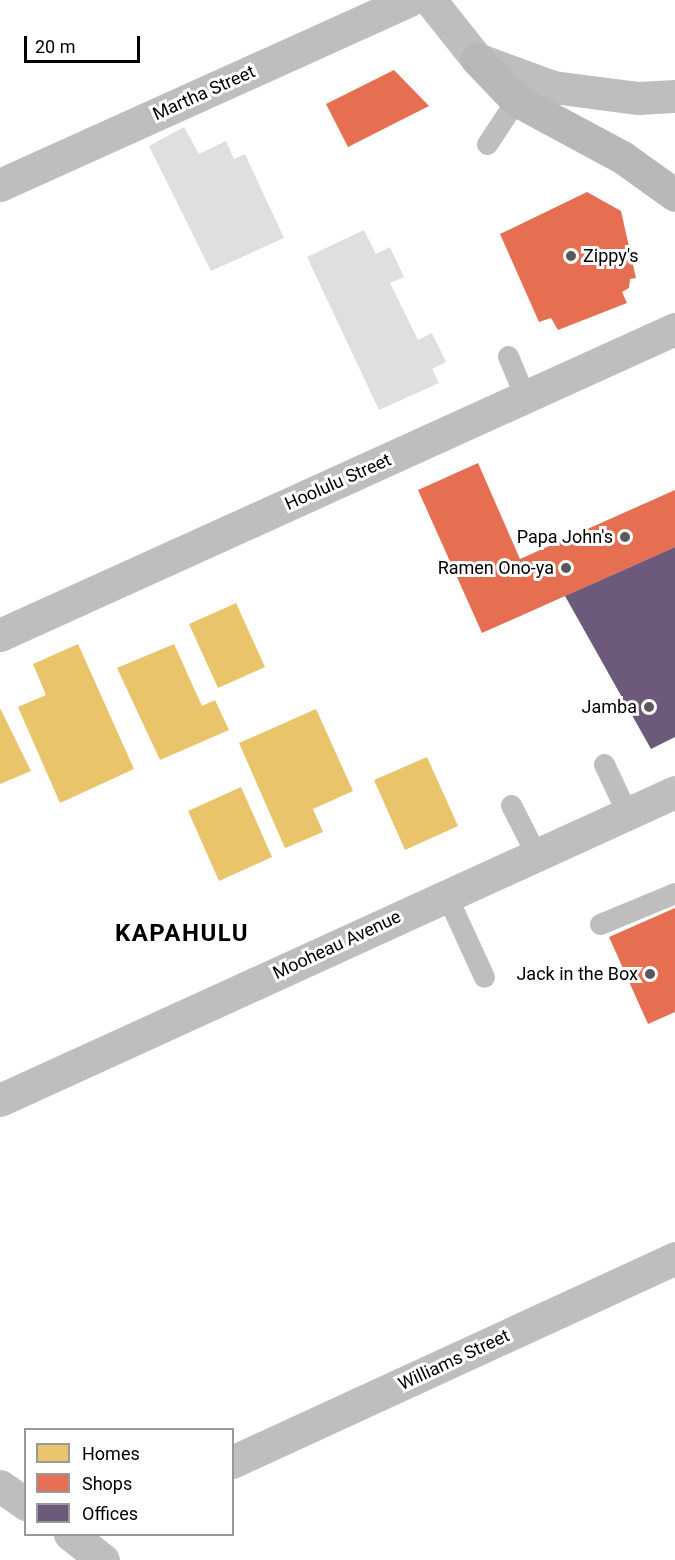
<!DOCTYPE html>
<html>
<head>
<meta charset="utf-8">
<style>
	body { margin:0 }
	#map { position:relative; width:675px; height:1560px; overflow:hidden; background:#fff; font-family:Roboto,sans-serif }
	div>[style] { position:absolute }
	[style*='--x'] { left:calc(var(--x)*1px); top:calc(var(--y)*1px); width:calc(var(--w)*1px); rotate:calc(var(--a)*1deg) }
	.homes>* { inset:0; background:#e9c46a }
	.shops>* { inset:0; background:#e76f51 }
	.offices>* { inset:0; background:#6d597a }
	.building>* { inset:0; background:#dfdfdf }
	.service>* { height:21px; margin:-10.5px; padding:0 10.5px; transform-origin:10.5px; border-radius:10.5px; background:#bebebe }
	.minor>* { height:33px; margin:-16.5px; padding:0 16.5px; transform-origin:16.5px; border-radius:16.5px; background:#bebebe }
	.tertiary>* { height:33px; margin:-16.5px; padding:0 16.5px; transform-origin:16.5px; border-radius:16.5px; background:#bebebe }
	.secondary>* { height:33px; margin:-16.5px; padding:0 16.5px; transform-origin:16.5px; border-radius:16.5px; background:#b8b8b8 }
	.dots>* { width:16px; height:16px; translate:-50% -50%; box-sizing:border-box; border:3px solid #fff; border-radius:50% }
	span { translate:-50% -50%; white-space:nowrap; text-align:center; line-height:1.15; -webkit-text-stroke:6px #fff; paint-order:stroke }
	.street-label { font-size:18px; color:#000 }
	.poi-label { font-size:18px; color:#000 }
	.left { translate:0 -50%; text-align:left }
	.right { translate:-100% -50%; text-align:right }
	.district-label { font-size:24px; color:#000; font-weight:700; letter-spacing:1.5px }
	.legend { position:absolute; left:24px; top:1428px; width:210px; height:108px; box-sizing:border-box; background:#fff; border:2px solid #999; margin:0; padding:8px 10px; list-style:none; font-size:18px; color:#000 }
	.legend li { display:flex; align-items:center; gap:12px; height:30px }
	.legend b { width:30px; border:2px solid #999 }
	.scale { position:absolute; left:24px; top:36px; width:116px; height:27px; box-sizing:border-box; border:3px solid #000; border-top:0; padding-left:8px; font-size:18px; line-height:21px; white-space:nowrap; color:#000; -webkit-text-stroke:4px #fff; paint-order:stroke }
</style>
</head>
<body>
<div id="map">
	<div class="homes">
		<i style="clip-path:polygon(236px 603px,265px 667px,218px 688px,189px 624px)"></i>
		<i style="clip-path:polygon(78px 644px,134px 769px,60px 803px,18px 707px,46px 695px,33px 664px)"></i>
		<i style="clip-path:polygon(174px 644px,202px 706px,215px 700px,229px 730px,160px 760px,117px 668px)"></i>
		<i style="clip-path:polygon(0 708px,31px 771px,0 784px)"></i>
		<i style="clip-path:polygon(316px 709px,353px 791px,313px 809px,323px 832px,285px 848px,239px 743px)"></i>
		<i style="clip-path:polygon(427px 757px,458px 826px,405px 850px,374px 780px)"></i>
		<i style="clip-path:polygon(241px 787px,272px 857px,219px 881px,188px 811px)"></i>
	</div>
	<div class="shops">
		<i style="clip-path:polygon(394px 70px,429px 106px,348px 147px,326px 104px)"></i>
		<i style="clip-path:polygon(587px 192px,621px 211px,636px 278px,630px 279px,629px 288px,622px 292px,627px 303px,558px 330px,551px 318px,539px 322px,500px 234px)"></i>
		<i style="clip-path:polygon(478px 463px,520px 559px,675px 490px,675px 547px,482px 633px,418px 490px)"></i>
		<i style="clip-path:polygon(675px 908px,675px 1012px,648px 1024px,609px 937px)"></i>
	</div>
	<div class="offices">
		<i style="clip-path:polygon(675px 547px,675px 737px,651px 749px,565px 596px)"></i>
	</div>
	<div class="building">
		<i style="clip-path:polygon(184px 127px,199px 154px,226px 141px,234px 159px,245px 154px,284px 238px,211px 271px,149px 146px)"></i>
		<i style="clip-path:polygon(364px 230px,376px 254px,390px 247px,404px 277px,390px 283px,418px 340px,432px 333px,446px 362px,432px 369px,439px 383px,379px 410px,307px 257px)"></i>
	</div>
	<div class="service">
		<i style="--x:487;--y:144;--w:53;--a:-56.6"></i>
		<i style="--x:508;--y:356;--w:44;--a:67.5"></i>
		<i style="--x:604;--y:764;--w:52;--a:64.9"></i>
		<i style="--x:511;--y:805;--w:55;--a:63"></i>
		<i style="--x:446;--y:894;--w:91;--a:65.4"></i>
		<i style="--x:600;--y:924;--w:81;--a:-22.5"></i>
	</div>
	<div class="minor">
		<i style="--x:0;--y:185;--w:449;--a:-24.3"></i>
		<i style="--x:0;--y:635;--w:741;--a:-24.39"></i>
		<i style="--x:232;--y:1462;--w:488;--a:-24.7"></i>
		<i style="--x:0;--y:1486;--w:32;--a:35"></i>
		<i style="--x:70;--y:1534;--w:42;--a:38.2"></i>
	</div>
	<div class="tertiary">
		<i style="--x:430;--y:0;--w:75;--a:51.5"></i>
		<i style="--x:477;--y:59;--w:81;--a:20.2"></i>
		<i style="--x:553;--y:87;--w:86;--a:7.4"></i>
		<i style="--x:638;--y:98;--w:37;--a:-3"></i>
		<i style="--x:0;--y:1100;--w:742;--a:-24.53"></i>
	</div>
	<div class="secondary">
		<i style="--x:477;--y:59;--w:57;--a:46.4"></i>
		<i style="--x:516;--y:100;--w:120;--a:28.3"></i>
		<i style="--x:622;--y:157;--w:65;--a:35.6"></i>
	</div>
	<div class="dots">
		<i style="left:571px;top:256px;background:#595959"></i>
		<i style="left:625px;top:537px;background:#595959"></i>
		<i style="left:566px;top:568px;background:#595959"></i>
		<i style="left:649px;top:707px;background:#595959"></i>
		<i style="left:650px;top:974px;background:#595959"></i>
	</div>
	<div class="street-label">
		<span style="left:204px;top:93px;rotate:-24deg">Martha Street</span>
		<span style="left:338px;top:482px;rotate:-24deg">Hoolulu Street</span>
		<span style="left:337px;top:945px;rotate:-25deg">Mooheau Avenue</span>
		<span style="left:454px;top:1360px;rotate:-25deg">Williams Street</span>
	</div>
	<div class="poi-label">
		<span class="left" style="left:583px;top:256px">Zippy's</span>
		<span class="right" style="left:613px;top:537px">Papa John's</span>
		<span class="right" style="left:554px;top:568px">Ramen Ono-ya</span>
		<span class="right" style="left:637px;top:707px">Jamba</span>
		<span class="right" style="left:638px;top:974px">Jack in the Box</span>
	</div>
	<div class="district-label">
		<span style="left:182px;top:934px">KAPAHULU</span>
	</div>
	<ul class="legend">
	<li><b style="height:16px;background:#e9c46a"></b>Homes</li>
	<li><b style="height:16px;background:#e76f51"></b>Shops</li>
	<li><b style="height:16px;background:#6d597a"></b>Offices</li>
	</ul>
	<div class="scale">20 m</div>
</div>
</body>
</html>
